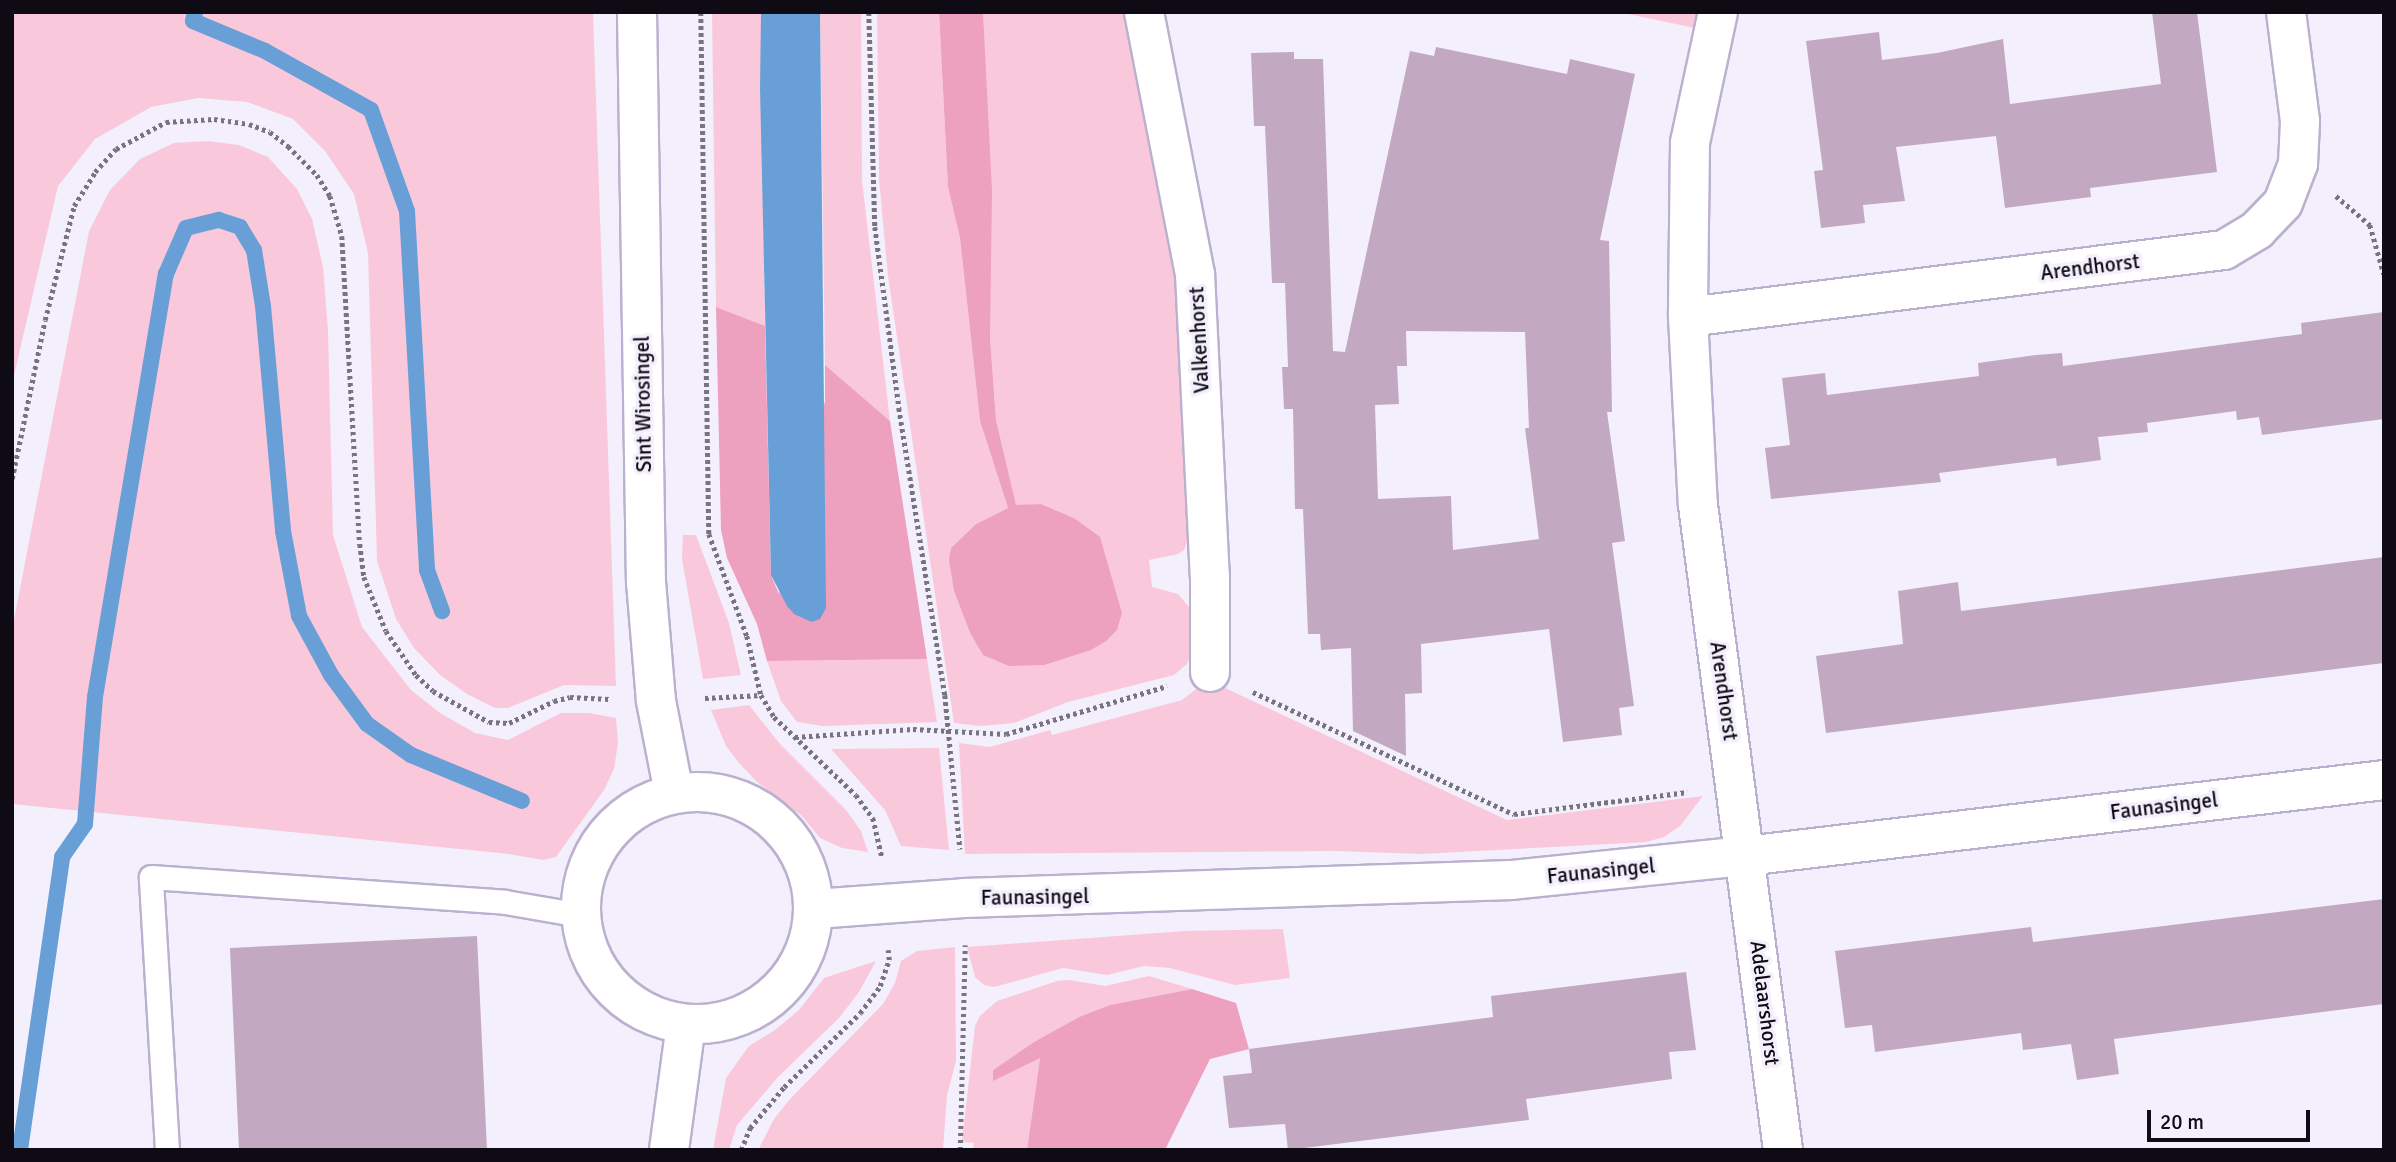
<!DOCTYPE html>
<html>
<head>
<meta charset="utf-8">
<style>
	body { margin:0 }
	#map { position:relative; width:2396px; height:1162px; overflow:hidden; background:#f4effc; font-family:Signika,sans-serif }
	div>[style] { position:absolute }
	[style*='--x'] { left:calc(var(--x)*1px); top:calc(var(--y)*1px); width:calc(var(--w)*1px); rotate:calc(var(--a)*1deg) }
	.green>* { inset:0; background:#f9c9db }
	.forest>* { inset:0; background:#eea0bf }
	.water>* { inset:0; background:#699fd7 }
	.stream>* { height:16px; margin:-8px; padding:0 8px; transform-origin:8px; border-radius:8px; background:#699fd7 }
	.building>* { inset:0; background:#c2a9c1 }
	.path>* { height:4.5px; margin-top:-2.25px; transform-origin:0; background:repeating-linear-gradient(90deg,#78747f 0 3.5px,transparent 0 7px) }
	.roads { filter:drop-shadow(2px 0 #bbb0ce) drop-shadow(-2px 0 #bbb0ce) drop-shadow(0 2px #bbb0ce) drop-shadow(0 -2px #bbb0ce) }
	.service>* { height:23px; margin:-11.5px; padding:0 11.5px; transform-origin:11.5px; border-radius:11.5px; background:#fff }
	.minor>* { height:38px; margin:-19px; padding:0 19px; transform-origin:19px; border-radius:19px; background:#fff }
	.secondary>* { height:38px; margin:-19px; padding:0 19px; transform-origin:19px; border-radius:19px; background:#fff }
	.secondary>.ring { margin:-19px; padding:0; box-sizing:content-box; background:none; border:38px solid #fff; border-radius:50% }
	span { translate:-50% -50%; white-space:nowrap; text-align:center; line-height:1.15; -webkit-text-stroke:7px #f4effc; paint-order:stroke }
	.street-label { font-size:21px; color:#0f0b15 }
	.frame { position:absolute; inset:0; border:14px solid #0f0b15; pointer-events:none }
	.scale { position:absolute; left:2147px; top:1110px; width:163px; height:32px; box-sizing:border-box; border:4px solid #0f0b15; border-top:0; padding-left:9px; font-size:21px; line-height:24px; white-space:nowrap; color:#0f0b15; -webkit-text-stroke:5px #f4effc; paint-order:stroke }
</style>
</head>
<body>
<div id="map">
	<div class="green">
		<i style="clip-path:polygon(12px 12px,593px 12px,616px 686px,564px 685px,508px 708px,495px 708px,467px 694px,440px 675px,414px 648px,396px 619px,377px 561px,368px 253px,354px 194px,325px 151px,293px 119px,247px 102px,198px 98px,151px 107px,95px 139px,58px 186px,12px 384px)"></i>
		<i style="clip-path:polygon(712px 12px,761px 12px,765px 326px,716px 307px)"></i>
		<i style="clip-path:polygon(820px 12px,861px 12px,862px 180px,890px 421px,825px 365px)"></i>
		<i style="clip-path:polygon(877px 12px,939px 12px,948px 187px,960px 238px,980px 421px,1008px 508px,976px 524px,951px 548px,954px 591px,970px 633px,983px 655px,1074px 518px,1041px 504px,1016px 506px,996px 420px,990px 337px,983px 12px,1136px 12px,1177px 234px,1189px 537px,1184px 550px,1178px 554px,1149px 560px,1152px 587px,1178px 594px,1190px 608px,1195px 644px,1187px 664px,1174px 675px,1068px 702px,1014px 723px,980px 726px,954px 723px,888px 276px,879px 179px)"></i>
		<i style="clip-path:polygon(1618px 12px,1698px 12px,1695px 28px)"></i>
		<i style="clip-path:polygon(208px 141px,239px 145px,268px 157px,297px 189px,312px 219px,323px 267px,328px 331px,333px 535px,362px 627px,411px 690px,440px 713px,475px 733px,508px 740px,561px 713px,589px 713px,616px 718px,618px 743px,614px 769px,604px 790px,556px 857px,543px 860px,509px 854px,12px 804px,12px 630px,89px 231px,110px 190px,140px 159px,174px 143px)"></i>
		<i style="clip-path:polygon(683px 535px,696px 535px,729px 623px,741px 675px,703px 679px,682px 559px)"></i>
		<i style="clip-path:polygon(927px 659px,937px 722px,823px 726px,797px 722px,781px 701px,767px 661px)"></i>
		<i style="clip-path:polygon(1208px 680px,1507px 820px,1703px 796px,1680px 826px,1664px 837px,1646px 842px,1421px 854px,1336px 851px,965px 854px,959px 743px,990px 747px,1050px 730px,1052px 735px,1182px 700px)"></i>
		<i style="clip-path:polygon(749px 705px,780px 744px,846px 810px,861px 831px,868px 852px,842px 848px,820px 838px,802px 816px,757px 782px,739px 763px,726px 746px,711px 710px)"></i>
		<i style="clip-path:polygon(939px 748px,949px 850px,901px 846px,885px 810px,831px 749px)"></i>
		<i style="clip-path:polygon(1283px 929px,1290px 978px,1235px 985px,1170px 968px,1144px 966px,1107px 975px,1063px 968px,994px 987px,984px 985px,975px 977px,967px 947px,1185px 931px)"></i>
		<i style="clip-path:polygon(955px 947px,956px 1061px,947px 1095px,943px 1150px,758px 1150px,774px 1119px,790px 1099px,883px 1004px,895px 983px,901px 961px,917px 951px)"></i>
		<i style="clip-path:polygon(876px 961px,859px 992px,839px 1018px,778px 1077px,737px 1125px,729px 1150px,713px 1150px,726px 1078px,749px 1046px,775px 1030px,799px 1010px,824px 978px)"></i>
		<i style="clip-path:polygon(1149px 976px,1192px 989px,1110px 1005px,1079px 1017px,1034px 1042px,993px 1070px,993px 1080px,1040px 1057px,1027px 1150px,973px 1150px,974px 1143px,962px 1142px,975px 1026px,980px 1016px,997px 1001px,1057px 981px,1069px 980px,1105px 986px)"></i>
	</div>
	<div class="forest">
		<i style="clip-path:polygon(939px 12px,983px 12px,992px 191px,990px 337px,996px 420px,1016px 505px,1041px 504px,1074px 518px,1100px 537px,1122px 613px,1117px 630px,1106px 641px,1091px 650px,1044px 665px,1009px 666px,983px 655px,970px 633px,954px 591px,949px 560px,951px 548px,976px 524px,1008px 508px,980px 421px,960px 238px,948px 187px)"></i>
		<i style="clip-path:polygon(716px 307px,765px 326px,771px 575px,779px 594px,825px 401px,825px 365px,890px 421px,927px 659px,767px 661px,757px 624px,727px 558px,721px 530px)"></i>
		<i style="clip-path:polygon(1192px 989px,1236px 1003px,1249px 1049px,1210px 1059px,1165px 1150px,1027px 1150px,1040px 1058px,993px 1081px,993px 1070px,1034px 1042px,1079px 1017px,1110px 1005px)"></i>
	</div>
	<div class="water">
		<i style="clip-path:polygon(761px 12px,820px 12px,826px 608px,820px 619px,812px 622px,794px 614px,787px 606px,771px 575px,760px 88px)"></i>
	</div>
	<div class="stream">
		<i style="--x:195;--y:12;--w:9;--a:103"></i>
		<i style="--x:193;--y:21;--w:78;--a:22.6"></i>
		<i style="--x:265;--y:51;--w:121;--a:29.1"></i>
		<i style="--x:371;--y:110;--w:107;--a:70.4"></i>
		<i style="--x:407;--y:211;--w:360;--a:86.8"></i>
		<i style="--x:427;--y:570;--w:44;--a:69.9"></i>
		<i style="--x:20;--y:1150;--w:296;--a:-81.8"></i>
		<i style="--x:62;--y:857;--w:40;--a:-55.1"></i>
		<i style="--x:85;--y:824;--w:127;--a:-85.5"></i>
		<i style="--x:95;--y:697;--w:429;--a:-80.5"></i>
		<i style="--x:166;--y:274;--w:50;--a:-66.5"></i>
		<i style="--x:186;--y:228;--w:34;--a:-14"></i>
		<i style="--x:219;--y:220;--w:22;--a:18"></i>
		<i style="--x:240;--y:227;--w:27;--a:59"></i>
		<i style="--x:254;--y:250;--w:57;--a:80.9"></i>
		<i style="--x:263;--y:306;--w:226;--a:84.9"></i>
		<i style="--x:283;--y:531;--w:86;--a:79.3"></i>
		<i style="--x:299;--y:616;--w:67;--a:61.5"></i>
		<i style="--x:331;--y:675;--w:61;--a:53.7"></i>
		<i style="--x:367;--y:724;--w:54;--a:35.2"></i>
		<i style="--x:411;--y:755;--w:120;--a:22.5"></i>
	</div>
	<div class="building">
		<i style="clip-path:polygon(2152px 12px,2197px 12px,2217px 172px,2090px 188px,2091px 197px,2005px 208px,1996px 136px,1896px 147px,1905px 201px,1863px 205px,1865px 223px,1821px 228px,1814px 171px,1823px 170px,1806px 41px,1879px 32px,1882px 60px,1937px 53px,2003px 39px,2010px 104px,2161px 84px)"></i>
		<i style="clip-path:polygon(evenodd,1436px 47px,1567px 74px,1570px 59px,1635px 74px,1600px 240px,1609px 241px,1612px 412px,1607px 412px,1625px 541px,1612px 543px,1634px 706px,1619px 708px,1622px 735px,1563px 742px,1549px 629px,1421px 644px,1422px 693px,1405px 694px,1406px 756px,1353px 731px,1351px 648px,1321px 650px,1320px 634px,1308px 634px,1303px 509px,1295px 509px,1293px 409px,1284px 409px,1282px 367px,1288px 367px,1285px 283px,1272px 283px,1265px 126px,1254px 126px,1251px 53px,1294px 52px,1294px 59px,1323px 59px,1333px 351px,1345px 352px,1410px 51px,1434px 56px,1436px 47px,1406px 331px,1525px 332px,1529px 428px,1525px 428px,1539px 539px,1453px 550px,1451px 496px,1378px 499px,1375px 405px,1399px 404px,1397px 366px,1407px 366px,1406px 331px)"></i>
		<i style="clip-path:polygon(2384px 312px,2384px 419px,2262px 435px,2259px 417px,2237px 420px,2236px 411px,2147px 423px,2148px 432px,2098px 437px,2101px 460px,2057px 466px,2056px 458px,1939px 473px,1941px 482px,1771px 499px,1765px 448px,1790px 445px,1782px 378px,1825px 373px,1827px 395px,1979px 376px,1978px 363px,2036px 355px,2062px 353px,2063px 366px,2302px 334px,2301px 323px)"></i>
		<i style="clip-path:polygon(2384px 557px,2384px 663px,1826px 733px,1816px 656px,1903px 644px,1898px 591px,1958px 582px,1961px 611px)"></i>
		<i style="clip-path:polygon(2384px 899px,2384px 1004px,2114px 1039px,2119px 1074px,2077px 1080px,2071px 1044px,2023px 1050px,2021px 1033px,1875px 1052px,1872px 1025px,1845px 1028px,1835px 951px,2031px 927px,2033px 942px)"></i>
		<i style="clip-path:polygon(477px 936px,487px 1150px,239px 1150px,230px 948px)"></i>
		<i style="clip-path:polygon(1686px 972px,1696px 1050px,1669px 1052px,1672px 1079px,1526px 1099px,1529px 1120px,1288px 1150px,1285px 1124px,1229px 1128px,1223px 1076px,1252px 1073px,1249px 1049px,1493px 1017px,1491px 996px)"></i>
	</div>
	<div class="path">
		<i style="--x:701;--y:12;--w:522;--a:89.12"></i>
		<i style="--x:709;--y:534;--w:109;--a:69.6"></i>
		<i style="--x:747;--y:636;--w:61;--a:76.7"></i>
		<i style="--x:869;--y:12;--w:215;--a:88.4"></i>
		<i style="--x:875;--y:227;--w:183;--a:82.4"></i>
		<i style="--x:899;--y:408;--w:291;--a:80.9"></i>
		<i style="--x:945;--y:695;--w:155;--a:84.4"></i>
		<i style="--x:2336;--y:196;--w:45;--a:40.5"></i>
		<i style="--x:2370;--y:225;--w:51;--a:74.1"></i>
		<i style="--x:12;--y:479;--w:162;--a:-78.3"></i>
		<i style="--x:45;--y:320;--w:118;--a:-75.7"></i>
		<i style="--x:74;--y:206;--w:40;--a:-58"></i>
		<i style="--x:95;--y:172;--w:31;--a:-48"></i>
		<i style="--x:116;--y:149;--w:57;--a:-28.4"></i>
		<i style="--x:166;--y:122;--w:48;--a:-3.6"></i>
		<i style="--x:214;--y:119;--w:35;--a:8"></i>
		<i style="--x:249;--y:124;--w:22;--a:21"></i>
		<i style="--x:270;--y:132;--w:23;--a:38"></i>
		<i style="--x:288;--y:146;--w:41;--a:45"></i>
		<i style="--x:317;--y:175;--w:25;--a:58"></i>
		<i style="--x:330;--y:196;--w:42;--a:73.3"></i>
		<i style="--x:342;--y:236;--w:309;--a:86.7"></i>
		<i style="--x:360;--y:544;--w:33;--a:83"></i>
		<i style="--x:364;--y:577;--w:58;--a:67.8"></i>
		<i style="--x:386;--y:631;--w:53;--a:55.7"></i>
		<i style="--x:416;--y:675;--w:23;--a:43"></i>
		<i style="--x:433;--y:691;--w:64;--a:29"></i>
		<i style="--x:489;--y:722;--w:20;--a:3"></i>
		<i style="--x:509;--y:723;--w:50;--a:-26.1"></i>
		<i style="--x:554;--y:701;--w:16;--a:-14"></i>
		<i style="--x:570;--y:697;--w:39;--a:3"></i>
		<i style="--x:1253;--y:692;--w:288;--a:25.1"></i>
		<i style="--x:1514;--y:814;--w:175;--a:-7.2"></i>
		<i style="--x:705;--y:698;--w:56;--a:-3.1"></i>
		<i style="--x:761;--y:695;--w:26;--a:59"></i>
		<i style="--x:774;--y:717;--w:113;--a:43.6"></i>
		<i style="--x:856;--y:795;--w:29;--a:54"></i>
		<i style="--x:873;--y:818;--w:40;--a:77"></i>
		<i style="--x:795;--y:737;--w:118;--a:-3.9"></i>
		<i style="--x:913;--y:729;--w:93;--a:3.1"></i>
		<i style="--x:1006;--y:734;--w:168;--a:-16.6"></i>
		<i style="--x:741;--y:1150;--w:24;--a:-68"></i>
		<i style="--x:750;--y:1128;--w:53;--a:-50.3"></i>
		<i style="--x:784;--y:1087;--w:106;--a:-44.2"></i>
		<i style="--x:860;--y:1013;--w:34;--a:-53"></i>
		<i style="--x:880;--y:986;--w:28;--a:-71"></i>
		<i style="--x:889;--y:960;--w:10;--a:-96"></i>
		<i style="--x:960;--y:1150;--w:205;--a:-88.6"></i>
	</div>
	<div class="roads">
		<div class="service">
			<i style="--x:167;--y:1150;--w:273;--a:-93.4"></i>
			<i style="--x:151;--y:877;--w:355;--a:4"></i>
			<i style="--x:505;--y:902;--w:76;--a:9.8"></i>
		</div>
		<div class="minor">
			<i style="--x:1144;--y:12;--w:267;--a:79"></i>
			<i style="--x:1195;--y:274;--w:302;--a:87.2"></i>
			<i style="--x:1210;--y:576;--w:96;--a:90"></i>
			<i style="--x:1718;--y:12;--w:134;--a:102.1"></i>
			<i style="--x:1690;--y:143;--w:174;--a:90.7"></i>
			<i style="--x:1688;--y:317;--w:188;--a:87"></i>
			<i style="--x:1698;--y:505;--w:651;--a:82.49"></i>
			<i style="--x:1688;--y:317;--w:540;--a:-7.13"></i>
			<i style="--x:2224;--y:250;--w:39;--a:-31"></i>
			<i style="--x:2257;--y:230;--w:37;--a:-46"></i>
			<i style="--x:2283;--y:203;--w:42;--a:-69"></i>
			<i style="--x:2298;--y:164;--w:43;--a:-87.3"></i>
			<i style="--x:2300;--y:121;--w:110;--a:-97.3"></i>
			<i style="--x:815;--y:909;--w:149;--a:-4.2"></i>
			<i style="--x:964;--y:898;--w:548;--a:-1.88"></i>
			<i style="--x:1512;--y:880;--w:235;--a:-5.9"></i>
			<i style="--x:1746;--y:856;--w:643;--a:-6.79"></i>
		</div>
		<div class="secondary">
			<i style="--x:637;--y:12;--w:570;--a:89.1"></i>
			<i style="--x:646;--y:582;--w:119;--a:85.2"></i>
			<i style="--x:656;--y:701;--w:94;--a:78.9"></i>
			<i class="ring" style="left:581px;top:792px;width:194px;height:194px"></i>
			<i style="--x:669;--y:1150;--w:126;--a:-82.3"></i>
		</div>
	</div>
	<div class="street-label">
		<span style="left:2090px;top:267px;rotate:-7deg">Arendhorst</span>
		<span style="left:1199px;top:340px;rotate:-93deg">Valkenhorst</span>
		<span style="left:643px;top:404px;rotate:-91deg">Sint Wirosingel</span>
		<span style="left:1724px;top:691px;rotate:82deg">Arendhorst</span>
		<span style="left:2164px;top:806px;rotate:-7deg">Faunasingel</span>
		<span style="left:1601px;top:871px;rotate:-6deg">Faunasingel</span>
		<span style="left:1035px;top:897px;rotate:-1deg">Faunasingel</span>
		<span style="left:1765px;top:1003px;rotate:83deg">Adelaarshorst</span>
	</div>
	<div class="frame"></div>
	<div class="scale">20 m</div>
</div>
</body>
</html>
